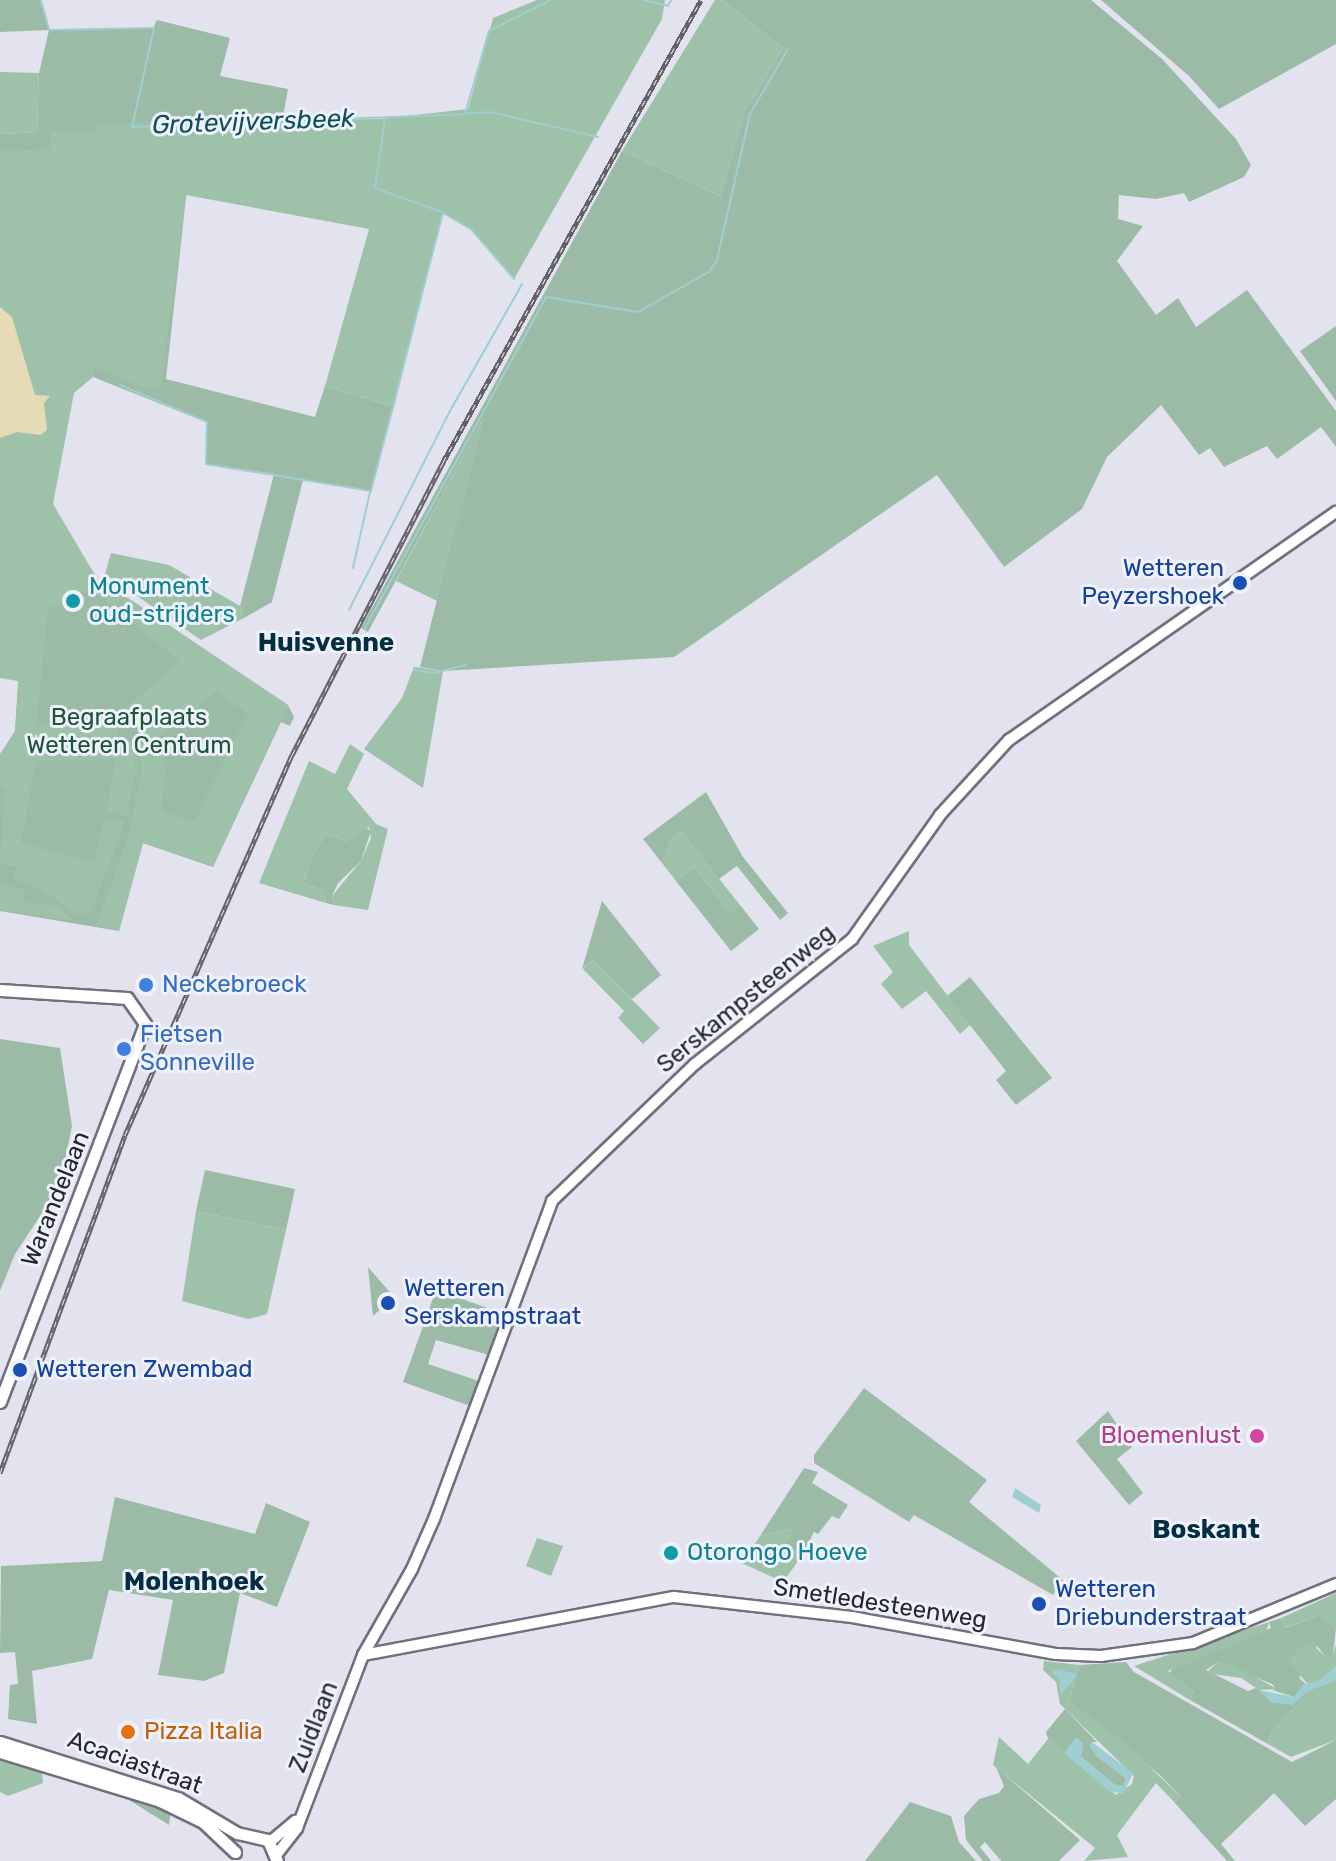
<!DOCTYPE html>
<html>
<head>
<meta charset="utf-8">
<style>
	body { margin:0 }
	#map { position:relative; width:1336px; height:1861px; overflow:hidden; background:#e2e3ef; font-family:Rubik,sans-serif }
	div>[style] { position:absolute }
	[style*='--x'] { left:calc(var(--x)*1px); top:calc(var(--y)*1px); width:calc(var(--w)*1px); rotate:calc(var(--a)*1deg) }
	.green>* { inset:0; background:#9cbba6 }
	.forest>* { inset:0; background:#9ec1a9 }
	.sand>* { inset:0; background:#e5dbb6 }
	.water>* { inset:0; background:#9ececf }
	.stream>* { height:2px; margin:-1px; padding:0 1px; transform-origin:1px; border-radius:1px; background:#9ececf }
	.roads { filter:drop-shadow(2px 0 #70717c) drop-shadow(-2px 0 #70717c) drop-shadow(0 2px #70717c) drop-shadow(0 -2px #70717c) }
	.tertiary>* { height:10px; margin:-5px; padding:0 5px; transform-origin:5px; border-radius:5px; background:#fff }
	.secondary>* { height:11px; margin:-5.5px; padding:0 5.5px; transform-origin:5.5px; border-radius:5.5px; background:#fff }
	.rail>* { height:5px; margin-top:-2.5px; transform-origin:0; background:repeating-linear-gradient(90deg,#eff1fd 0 6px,#626268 0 12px); box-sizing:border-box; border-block:2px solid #626268 }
	.dots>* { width:22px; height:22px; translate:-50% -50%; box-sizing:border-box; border:4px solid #eff1fd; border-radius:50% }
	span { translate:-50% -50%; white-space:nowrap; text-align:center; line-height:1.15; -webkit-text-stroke:6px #eff1fd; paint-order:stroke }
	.transit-label { font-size:24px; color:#164399 }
	.right { translate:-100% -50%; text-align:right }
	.left { translate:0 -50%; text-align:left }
	.culture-label { font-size:24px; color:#0d838f }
	.park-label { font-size:24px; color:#1d5535 }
	.shop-label { font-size:24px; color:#366cbe }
	.street-label { font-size:24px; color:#27272b }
	.hotel-label { font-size:24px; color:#b23c85 }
	.food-label { font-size:24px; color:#c56008 }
	.water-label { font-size:26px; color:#0c5255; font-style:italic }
	.neighbourhood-label { font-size:26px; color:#012e43; font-weight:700 }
</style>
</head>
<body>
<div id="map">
	<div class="green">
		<i style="clip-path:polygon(0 0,40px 0,49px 30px,153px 28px,157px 20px,230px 38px,220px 76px,288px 89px,282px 122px,194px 125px,166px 379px,315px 417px,325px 386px,394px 407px,371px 491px,303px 480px,272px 602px,244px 618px,240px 606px,274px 474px,206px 464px,206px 422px,93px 377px,93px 367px,63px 403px,53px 504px,76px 552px,99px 580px,288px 705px,294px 717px,290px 726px,281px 722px,213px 867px,143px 843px,119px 931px,0 911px,0 754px,15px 731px,26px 574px,0 576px,0 134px,37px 132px,39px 73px,49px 30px,0 32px)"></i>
		<i style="clip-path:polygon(722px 0,1091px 0,1162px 59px,1236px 139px,1251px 165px,1244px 177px,1189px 202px,1184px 193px,1156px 199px,1119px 195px,1118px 219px,1143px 226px,1117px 261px,1156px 315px,1178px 298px,1196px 327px,1247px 290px,1336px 411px,1336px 447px,1321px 427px,1277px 459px,1267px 446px,1224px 467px,1210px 448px,1199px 455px,1161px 405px,1107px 457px,1082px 509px,1004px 567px,937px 475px,674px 657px,443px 671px,420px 667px,483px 419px,368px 632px,361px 628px,622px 151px,720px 196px,744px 113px,783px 48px)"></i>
		<i style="clip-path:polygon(1101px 0,1336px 0,1336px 44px,1219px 109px,1189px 76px)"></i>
		<i style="clip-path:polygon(1336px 326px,1336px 401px,1300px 351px)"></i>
		<i style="clip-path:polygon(706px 792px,743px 857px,788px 913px,780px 920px,737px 866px,719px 879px,682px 832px,672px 838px,662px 863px,643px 839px)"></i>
		<i style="clip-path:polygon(363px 826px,371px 831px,361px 861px,338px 883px,332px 896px,334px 905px,326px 903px,323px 890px,303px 883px,313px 855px,325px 834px,347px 841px)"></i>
		<i style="clip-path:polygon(694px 867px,730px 913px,740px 905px,759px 929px,731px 951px,676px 881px)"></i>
		<i style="clip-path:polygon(602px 901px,661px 975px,632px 999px,593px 960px,582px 969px)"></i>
		<i style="clip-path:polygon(970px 977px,1052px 1078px,1016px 1105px,996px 1080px,1006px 1071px,947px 996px)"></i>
		<i style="clip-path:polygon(0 1039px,60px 1048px,72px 1126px,60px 1186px,15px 1254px,0 1291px)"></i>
		<i style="clip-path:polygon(205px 1170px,295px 1189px,286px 1230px,196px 1211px)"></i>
		<i style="clip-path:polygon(368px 1267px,394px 1297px,373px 1316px)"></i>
		<i style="clip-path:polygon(436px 1290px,502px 1313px,489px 1355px,436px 1340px,428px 1364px,479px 1381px,470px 1406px,403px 1382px)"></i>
		<i style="clip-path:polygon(864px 1388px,987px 1480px,969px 1502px,1064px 1581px,1053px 1595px,914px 1515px,909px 1522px,814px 1463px,814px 1455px)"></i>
		<i style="clip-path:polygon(1108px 1411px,1132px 1447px,1117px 1459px,1143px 1493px,1129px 1505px,1076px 1441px)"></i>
		<i style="clip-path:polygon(804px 1468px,818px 1472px,812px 1483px,848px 1505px,839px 1519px,832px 1516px,818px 1534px,814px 1532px,801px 1557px,783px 1546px,793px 1532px,788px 1529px,760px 1536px)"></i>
		<i style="clip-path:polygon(115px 1497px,255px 1534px,266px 1503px,310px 1522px,277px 1607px,240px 1593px,224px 1673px,204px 1681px,158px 1675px,173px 1600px,109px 1590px,92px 1659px,32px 1671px,37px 1724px,8px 1719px,10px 1685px,18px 1684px,15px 1652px,0 1653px,1px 1566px,102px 1561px)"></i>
		<i style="clip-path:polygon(evenodd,1321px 1615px,1336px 1628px,1333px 1655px,1324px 1655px,1317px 1646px,1299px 1678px,1312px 1689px,1272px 1731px,1268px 1744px,1190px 1700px,1194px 1691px,1168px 1675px,1176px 1664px,1227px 1647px,1271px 1628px,1269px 1622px,1281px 1618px,1284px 1628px,1321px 1615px,1218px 1662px,1272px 1684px,1276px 1689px,1272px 1690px,1294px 1697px,1295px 1703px,1282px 1704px,1256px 1688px,1248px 1691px,1206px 1670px,1218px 1662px)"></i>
		<i style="clip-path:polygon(1126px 1662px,1134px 1672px,1292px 1762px,1336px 1740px,1336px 1799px,1305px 1826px,1274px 1793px,1221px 1844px,1235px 1861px,1227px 1861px,1174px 1802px,1180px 1796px,1160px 1775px,1069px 1701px,1079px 1665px)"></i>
		<i style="clip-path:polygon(1065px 1709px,1097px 1742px,1092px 1742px,1098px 1757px,1126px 1778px,1124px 1785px,1115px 1785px,1081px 1757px,1077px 1738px,1064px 1753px,1048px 1739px,1046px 1732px)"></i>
		<i style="clip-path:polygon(996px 1767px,1080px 1840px,1059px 1861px,1001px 1861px,985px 1842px,980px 1847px,991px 1861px,983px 1861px,966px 1840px,964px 1816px,979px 1799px,999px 1793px,1004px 1786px)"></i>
		<i style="clip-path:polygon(131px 1796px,171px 1811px,169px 1825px,129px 1800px)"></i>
		<i style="clip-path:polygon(910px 1802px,951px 1816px,959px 1842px,976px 1861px,865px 1861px)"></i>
	</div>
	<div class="forest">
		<i style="clip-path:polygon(537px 0,665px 0,662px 19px,514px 279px,470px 229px,443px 213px,394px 407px,325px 386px,369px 229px,186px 195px,161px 387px,148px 389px,93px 367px,93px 377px,74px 393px,53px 504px,98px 580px,124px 596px,115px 608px,89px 589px,48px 609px,36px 726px,120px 713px,124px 721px,116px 733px,124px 742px,132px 741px,136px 771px,127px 816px,107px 812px,115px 759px,36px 761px,21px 843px,94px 862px,105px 818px,125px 821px,91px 912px,78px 916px,43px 890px,13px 880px,16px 867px,0 863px,5px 789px,0 784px,0 755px,15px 732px,18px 681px,0 678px,0 151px,50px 149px,51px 132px,94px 130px,95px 123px,380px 119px,468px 109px,493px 18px)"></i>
		<i style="clip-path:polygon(715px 0,722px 0,783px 48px,744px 113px,720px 196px,622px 151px)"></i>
		<i style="clip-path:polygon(0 72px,39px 73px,37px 132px,0 134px)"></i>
		<i style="clip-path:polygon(485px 415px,437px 601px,396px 581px)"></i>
		<i style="clip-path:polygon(111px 553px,169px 565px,240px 606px,244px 618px,201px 640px,105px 574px)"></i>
		<i style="clip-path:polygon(127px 597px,288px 705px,213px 867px,143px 843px,119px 931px,96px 926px,128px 837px,142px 769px,139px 744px,157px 739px,166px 767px,161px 812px,195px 821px,247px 713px,217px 691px,157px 737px,138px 738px,144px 731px,141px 721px,125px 720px,121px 712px,180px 662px,118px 610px)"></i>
		<i style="clip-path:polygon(414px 667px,443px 671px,423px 788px,364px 749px,402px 698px)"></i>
		<i style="clip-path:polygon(350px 744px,364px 754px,347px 789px,376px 824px,388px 829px,368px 910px,334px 905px,332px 896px,361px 861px,371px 838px,369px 827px,347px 841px,325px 834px,313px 855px,303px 883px,323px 890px,326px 903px,259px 883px,309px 761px,335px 774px)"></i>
		<i style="clip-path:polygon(682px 832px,740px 905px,730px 913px,694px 867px,676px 881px,662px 863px,672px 838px)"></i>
		<i style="clip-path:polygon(0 883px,25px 890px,23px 902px,57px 906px,73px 920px,0 911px)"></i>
		<i style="clip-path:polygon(909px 931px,909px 945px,970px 1025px,960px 1034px,926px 991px,902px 1009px,881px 984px,893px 972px,873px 946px)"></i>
		<i style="clip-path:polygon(593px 960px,660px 1028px,643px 1044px,618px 1018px,624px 1011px,583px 969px)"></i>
		<i style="clip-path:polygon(196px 1211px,286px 1230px,267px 1314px,248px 1319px,182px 1301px)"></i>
		<i style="clip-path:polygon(788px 1529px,793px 1532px,783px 1546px,801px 1557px,783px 1582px,742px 1563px,760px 1536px)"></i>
		<i style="clip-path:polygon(537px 1538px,563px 1546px,551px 1576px,526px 1566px)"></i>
		<i style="clip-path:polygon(1336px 1593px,1336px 1628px,1321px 1615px,1283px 1628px,1281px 1618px)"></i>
		<i style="clip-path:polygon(1269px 1622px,1266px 1632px,1168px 1671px,1194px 1691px,1190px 1700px,1134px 1666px)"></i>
		<i style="clip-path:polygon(1308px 1641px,1324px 1655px,1333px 1655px,1336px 1644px,1336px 1740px,1291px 1757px,1268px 1744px,1272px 1731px,1312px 1689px,1287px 1660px)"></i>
		<i style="clip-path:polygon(1044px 1661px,1079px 1665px,1069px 1701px,1122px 1740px,1181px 1797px,1174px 1802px,1156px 1783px,1117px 1835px,1128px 1857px,1084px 1861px,1095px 1848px,993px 1765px,999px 1737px,1028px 1764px,1048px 1739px,1116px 1795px,1132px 1784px,1134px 1776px,1060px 1704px,1056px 1682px,1043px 1670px)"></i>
		<i style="clip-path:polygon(1218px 1662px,1232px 1664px,1277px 1689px,1259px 1690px,1241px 1678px,1206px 1673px)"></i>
		<i style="clip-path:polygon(0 1760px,42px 1772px,43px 1783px,8px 1796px,0 1792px)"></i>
	</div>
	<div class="sand">
		<i style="clip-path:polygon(0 307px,12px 317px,35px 395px,50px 396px,44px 403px,47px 430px,40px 435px,17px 432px,0 438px)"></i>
	</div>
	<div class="water">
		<i style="clip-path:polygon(1015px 1488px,1041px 1505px,1039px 1513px,1012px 1497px)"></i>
		<i style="clip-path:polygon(1336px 1666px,1336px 1681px,1308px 1691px,1293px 1705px,1271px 1702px,1259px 1690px,1294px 1697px,1304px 1684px,1319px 1681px)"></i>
		<i style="clip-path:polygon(1057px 1669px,1078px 1674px,1060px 1696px,1060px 1680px,1052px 1672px)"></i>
		<i style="clip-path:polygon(1076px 1737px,1083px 1743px,1081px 1757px,1115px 1785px,1124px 1785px,1126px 1778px,1096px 1756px,1089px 1745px,1092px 1742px,1133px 1773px,1123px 1794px,1109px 1791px,1064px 1753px)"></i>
	</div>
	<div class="stream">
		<i style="--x:41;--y:0;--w:31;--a:75"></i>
		<i style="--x:49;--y:30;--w:105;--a:-1.1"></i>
		<i style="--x:154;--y:28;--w:101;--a:102.5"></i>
		<i style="--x:132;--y:127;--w:333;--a:-2.2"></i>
		<i style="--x:465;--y:114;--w:86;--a:-73.9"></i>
		<i style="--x:489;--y:31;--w:68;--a:-26.9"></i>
		<i style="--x:643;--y:0;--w:26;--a:13"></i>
		<i style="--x:668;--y:6;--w:7;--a:-63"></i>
		<i style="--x:466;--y:113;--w:24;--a:-2"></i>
		<i style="--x:490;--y:112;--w:111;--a:13"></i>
		<i style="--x:385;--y:118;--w:71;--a:98.1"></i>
		<i style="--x:375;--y:188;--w:71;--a:19.7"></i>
		<i style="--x:120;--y:385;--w:95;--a:23"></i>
		<i style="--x:207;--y:422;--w:42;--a:91.4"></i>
		<i style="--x:206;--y:464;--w:167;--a:9.3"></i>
		<i style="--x:371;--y:491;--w:287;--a:-75.5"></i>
		<i style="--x:443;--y:213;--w:32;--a:30"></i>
		<i style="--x:471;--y:229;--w:66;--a:49.3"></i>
		<i style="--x:353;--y:568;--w:78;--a:-77.4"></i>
		<i style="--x:349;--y:610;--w:223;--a:-63.1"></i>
		<i style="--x:450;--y:411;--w:146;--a:-60.4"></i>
		<i style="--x:365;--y:628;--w:377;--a:-61.3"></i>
		<i style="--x:546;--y:297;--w:93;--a:9.3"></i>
		<i style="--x:638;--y:312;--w:81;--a:-29.4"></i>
		<i style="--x:709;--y:272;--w:14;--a:-56"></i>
		<i style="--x:717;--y:260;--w:150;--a:-77.3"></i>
		<i style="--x:750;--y:114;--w:75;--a:-59.7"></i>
		<i style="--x:414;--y:670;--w:20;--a:9"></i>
		<i style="--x:434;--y:673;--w:33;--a:-14"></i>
	</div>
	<div class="roads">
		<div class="tertiary">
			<i style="--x:363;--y:1655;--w:316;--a:-10.6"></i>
			<i style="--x:674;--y:1597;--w:179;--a:6.4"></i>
			<i style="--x:852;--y:1617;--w:207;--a:10.3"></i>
			<i style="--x:1056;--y:1654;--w:45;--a:2.5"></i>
			<i style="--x:1101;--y:1656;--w:93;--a:-8"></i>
			<i style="--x:1193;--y:1643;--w:155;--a:-22.4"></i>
			<i style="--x:270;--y:1842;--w:33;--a:-40"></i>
			<i style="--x:277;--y:1854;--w:33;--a:-52"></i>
			<i style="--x:297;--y:1828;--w:185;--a:-69.1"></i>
			<i style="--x:363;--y:1655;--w:99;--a:-60.3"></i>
			<i style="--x:412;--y:1569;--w:55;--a:-66.3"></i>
			<i style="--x:434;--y:1519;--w:339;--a:-69.6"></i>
			<i style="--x:552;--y:1201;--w:198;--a:-43.8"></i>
			<i style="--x:695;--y:1064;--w:201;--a:-38.5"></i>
			<i style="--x:852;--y:939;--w:152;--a:-54.6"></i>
			<i style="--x:940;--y:815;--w:102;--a:-47.4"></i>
			<i style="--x:1009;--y:740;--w:399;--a:-34.9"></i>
		</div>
		<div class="secondary">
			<i style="--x:0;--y:990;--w:127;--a:3.6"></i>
			<i style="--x:127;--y:998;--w:32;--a:55"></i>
			<i style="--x:145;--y:1024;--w:405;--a:111"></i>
			<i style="--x:0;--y:1742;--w:187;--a:17.5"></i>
			<i style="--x:178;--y:1798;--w:69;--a:30.7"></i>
			<i style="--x:237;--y:1833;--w:32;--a:13"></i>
			<i style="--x:268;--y:1840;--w:23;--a:67"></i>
			<i style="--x:0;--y:1752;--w:167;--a:17"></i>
			<i style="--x:160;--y:1801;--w:48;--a:26"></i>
			<i style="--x:203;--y:1822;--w:44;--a:43.2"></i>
		</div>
	</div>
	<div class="rail">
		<i style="--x:0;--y:1473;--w:360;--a:-69.7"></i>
		<i style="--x:125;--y:1135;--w:415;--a:-66.3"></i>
		<i style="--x:292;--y:755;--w:330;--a:-62.7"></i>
		<i style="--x:443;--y:462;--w:529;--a:-60.82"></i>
	</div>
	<div class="dots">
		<i style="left:1240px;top:583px;background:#1a4fb4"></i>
		<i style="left:73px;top:601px;background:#0f9aa8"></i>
		<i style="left:146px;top:985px;background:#3f7fe0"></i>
		<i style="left:124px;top:1049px;background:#3f7fe0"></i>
		<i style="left:388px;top:1303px;background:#1a4fb4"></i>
		<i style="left:20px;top:1370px;background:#1a4fb4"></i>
		<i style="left:1257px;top:1436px;background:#d1479c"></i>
		<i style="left:671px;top:1553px;background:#0f9aa8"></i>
		<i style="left:1039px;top:1604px;background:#1a4fb4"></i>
		<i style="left:128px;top:1732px;background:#e8710a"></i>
	</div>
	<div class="transit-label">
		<span class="right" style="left:1224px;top:583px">Wetteren<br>Peyzershoek</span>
		<span class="left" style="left:404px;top:1303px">Wetteren<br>Serskampstraat</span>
		<span class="left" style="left:36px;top:1370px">Wetteren Zwembad</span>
		<span class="left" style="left:1055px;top:1604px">Wetteren<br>Driebunderstraat</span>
	</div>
	<div class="culture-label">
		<span class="left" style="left:89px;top:601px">Monument<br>oud-strijders</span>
		<span class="left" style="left:687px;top:1553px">Otorongo Hoeve</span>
	</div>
	<div class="park-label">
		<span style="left:129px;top:732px">Begraafplaats<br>Wetteren Centrum</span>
	</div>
	<div class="shop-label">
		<span class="left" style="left:162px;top:985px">Neckebroeck</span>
		<span class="left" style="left:140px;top:1049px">Fietsen<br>Sonneville</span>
	</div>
	<div class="street-label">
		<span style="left:746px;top:999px;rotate:-39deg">Serskampsteenweg</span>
		<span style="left:56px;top:1199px;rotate:-68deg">Warandelaan</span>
		<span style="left:880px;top:1604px;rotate:9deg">Smetledesteenweg</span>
		<span style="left:314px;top:1727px;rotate:-69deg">Zuidlaan</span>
		<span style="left:135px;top:1763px;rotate:20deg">Acaciastraat</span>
	</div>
	<div class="hotel-label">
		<span class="right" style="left:1241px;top:1436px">Bloemenlust</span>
	</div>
	<div class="food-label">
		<span class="left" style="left:144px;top:1732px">Pizza Italia</span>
	</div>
	<div class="water-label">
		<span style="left:253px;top:122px;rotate:-2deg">Grotevijversbeek</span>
	</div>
	<div class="neighbourhood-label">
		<span style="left:326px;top:643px">Huisvenne</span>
		<span style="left:1206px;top:1530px">Boskant</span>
		<span style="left:194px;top:1582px">Molenhoek</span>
	</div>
</div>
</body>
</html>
